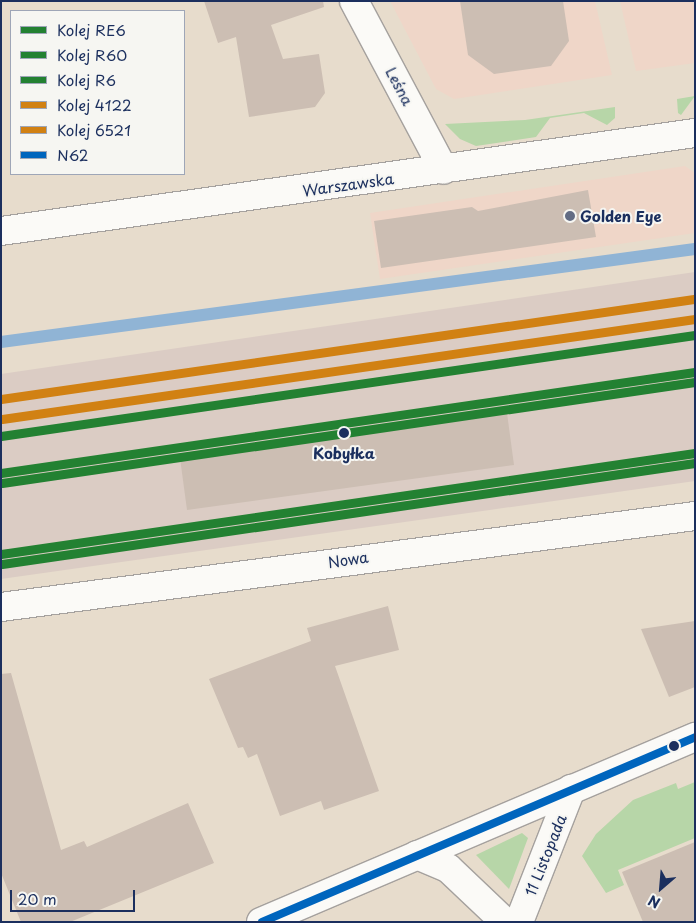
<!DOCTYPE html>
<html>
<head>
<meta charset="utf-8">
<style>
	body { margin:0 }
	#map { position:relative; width:696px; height:923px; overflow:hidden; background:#e7dccc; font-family:"Playpen Sans",sans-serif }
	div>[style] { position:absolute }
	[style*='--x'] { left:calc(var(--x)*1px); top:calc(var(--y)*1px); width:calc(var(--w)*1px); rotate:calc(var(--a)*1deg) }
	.built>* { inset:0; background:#efd6c8 }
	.industrial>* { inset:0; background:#dbccc4 }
	.green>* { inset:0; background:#b7d6a8 }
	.stream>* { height:12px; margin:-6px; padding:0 6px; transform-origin:6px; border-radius:6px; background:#90b4d5 }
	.building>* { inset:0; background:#ccbeb3 }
	.roads { filter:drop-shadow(1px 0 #a5a19e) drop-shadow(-1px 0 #a5a19e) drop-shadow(0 1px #a5a19e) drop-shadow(0 -1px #a5a19e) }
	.minor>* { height:28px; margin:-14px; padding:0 14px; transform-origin:14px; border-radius:14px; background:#fbfaf7 }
	.tertiary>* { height:28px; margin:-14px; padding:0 14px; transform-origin:14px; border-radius:14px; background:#fbfaf7 }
	.bus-1>* { height:8px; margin:-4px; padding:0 4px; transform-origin:4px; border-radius:4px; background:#0065bd }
	.rail-1>* { height:9px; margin:-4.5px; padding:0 4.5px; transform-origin:4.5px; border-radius:4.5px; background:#238132 }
	.rail-2>* { height:9px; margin:-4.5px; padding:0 4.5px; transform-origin:4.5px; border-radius:4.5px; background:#238132 }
	.rail-3>* { height:9px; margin:-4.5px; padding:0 4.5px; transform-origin:4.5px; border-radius:4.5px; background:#238132 }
	.rail-4>* { height:9px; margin:-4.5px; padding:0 4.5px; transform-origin:4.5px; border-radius:4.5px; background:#d18113 }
	.rail-5>* { height:9px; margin:-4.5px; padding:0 4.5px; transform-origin:4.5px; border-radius:4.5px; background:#d18113 }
	.dots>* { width:14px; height:14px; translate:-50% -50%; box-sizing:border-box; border:2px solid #f6f6f2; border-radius:50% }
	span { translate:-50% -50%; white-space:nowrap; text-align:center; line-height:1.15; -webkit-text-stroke:4px #f6f6f2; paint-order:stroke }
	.street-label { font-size:15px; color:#1b2f5e }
	.poi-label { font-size:15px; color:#1b2f5e; font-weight:700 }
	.left { translate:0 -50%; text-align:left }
	.stop-label { font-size:15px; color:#1b2f5e; font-weight:700 }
	.frame { position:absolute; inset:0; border:2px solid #1b2f5e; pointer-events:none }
	.legend { position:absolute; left:10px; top:10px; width:175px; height:165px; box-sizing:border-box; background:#f6f6f2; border:1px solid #9ea6b7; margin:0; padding:6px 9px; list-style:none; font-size:15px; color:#1b2f5e }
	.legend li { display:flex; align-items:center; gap:10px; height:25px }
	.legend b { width:25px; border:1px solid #9ea6b7 }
	.north { position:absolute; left:636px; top:863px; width:50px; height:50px; -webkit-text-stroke:4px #f6f6f2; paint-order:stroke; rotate:207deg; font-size:14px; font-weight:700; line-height:20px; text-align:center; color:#1b2f5e }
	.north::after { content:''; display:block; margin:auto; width:18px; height:22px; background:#1b2f5e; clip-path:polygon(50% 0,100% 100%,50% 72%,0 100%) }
	.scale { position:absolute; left:10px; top:890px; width:125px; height:22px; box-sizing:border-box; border:2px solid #1b2f5e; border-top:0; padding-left:6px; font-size:15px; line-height:18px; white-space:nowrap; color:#1b2f5e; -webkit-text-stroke:4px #f6f6f2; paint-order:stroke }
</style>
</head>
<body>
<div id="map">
	<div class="built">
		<i style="clip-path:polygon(390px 1px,595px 1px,612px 75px,454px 99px,436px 89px)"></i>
		<i style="clip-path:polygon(620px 1px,695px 1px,695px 63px,636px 71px)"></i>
		<i style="clip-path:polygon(685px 166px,695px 173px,695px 233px,380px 279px,370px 213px)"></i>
	</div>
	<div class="industrial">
		<i style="clip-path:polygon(695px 272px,695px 481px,1px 579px,1px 374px)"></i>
	</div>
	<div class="green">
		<i style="clip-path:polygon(695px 96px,681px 115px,678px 113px,677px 99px)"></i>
		<i style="clip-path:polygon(615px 107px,615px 118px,607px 125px,584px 113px,550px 118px,536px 137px,476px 146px,460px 139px,445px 124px,525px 120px)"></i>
		<i style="clip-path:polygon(695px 782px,695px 838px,618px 870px,624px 885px,606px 893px,582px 856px,596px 834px,633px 800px,676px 783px,678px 789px)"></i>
		<i style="clip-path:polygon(522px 833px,528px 838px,509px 889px,476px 855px)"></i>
	</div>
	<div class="stream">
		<i style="--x:1;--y:342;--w:700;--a:-7.63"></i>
	</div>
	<div class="building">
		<i style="clip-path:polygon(204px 1px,323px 1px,324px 7px,271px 25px,283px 59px,319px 54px,325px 93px,315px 107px,249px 117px,236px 37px,218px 43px)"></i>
		<i style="clip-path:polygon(460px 1px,563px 1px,569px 41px,551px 66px,494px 74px,468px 55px)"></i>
		<i style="clip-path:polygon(588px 190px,596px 237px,381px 268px,374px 221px,472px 207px,478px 211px)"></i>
		<i style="clip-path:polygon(507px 413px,514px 465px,187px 510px,180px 458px)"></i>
		<i style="clip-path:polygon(388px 606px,399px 650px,335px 666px,379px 791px,324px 810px,321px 801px,280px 816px,257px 754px,248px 758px,243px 747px,238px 748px,209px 679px,311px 641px,307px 628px)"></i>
		<i style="clip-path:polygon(695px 621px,695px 687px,669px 697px,641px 629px)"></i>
		<i style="clip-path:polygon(11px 673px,61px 850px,84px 841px,87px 847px,188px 803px,214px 863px,70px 922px,21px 922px,1px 873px,1px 674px)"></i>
		<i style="clip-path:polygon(695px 842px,695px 922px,643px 922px,622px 872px)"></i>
	</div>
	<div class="roads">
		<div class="minor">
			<i style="--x:354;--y:1;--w:191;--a:62"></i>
			<i style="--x:1;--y:231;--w:701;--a:-8.04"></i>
			<i style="--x:1;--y:607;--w:700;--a:-7.47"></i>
			<i style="--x:417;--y:855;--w:34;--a:23"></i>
			<i style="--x:448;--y:868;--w:79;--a:43.5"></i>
			<i style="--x:519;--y:922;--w:143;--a:-68.6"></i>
		</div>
		<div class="tertiary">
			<i style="--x:261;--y:922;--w:472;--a:-23.1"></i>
		</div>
	</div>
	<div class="bus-1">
		<i style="--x:262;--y:922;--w:471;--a:-23.1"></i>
	</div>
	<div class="rail-1">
		<i style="--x:1;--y:436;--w:701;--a:-8.28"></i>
	</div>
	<div class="rail-2">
		<i style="--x:1;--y:473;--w:701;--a:-8.28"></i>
		<i style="--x:1;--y:554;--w:701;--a:-8.28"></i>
	</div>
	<div class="rail-3">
		<i style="--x:2;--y:483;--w:700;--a:-8.29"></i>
		<i style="--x:2;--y:564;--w:700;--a:-8.29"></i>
	</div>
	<div class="rail-4">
		<i style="--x:2;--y:419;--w:700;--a:-8.21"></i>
	</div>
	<div class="rail-5">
		<i style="--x:1;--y:399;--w:700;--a:-8.21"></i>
	</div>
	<div class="dots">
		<i style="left:570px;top:216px;background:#626c84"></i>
		<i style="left:344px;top:433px;background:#1b2f5e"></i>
		<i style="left:674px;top:746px;background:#1b2f5e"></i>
	</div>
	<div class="street-label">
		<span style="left:400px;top:86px;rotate:62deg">Leśna</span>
		<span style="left:348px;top:184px;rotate:-8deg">Warszawska</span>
		<span style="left:348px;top:559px;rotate:-8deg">Nowa</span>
		<span style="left:545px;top:855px;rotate:-68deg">11 Listopada</span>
	</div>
	<div class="poi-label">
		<span class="left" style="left:580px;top:216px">Golden Eye</span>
	</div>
	<div class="stop-label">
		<span style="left:344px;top:453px">Kobyłka</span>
	</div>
	<div class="frame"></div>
	<ul class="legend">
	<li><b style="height:6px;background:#238132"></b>Kolej RE6</li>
	<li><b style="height:6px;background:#238132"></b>Kolej R60</li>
	<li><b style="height:6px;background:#238132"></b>Kolej R6</li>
	<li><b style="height:6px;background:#d18113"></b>Kolej 4122</li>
	<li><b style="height:6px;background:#d18113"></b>Kolej 6521</li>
	<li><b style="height:6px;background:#0065bd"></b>N62</li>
	</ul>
	<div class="north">N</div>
	<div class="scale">20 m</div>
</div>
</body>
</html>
